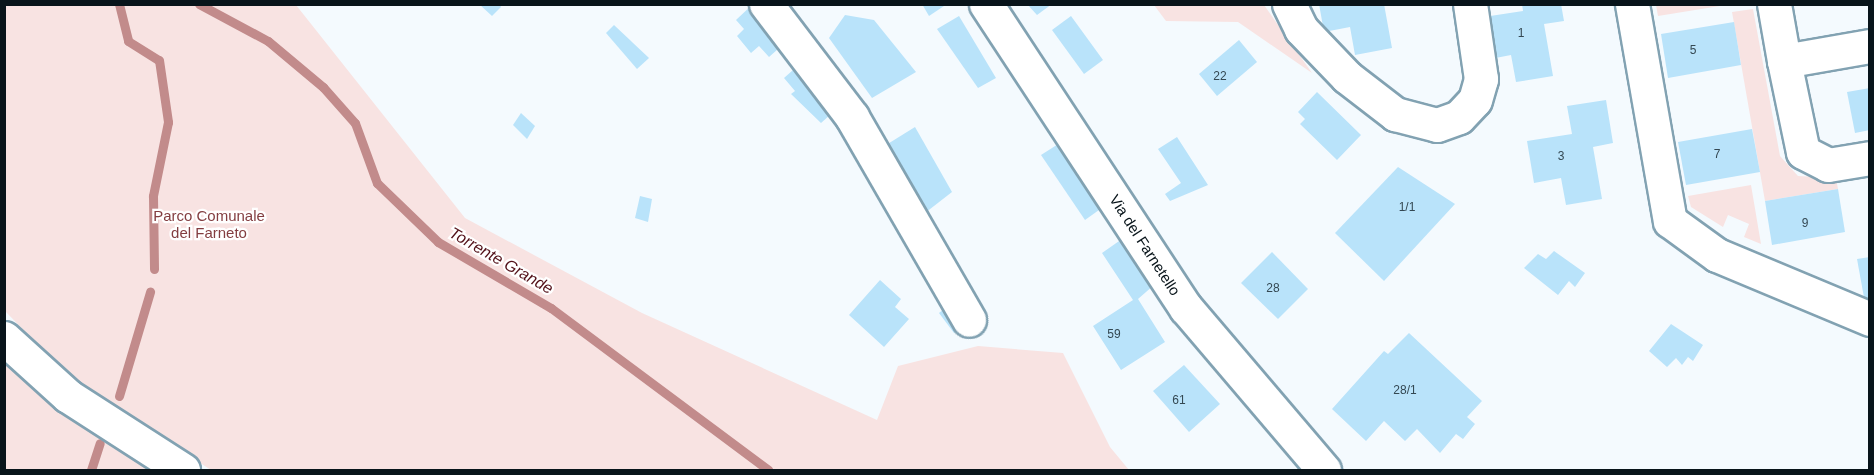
<!DOCTYPE html>
<html>
<head>
<meta charset="utf-8">
<style>
	body { margin:0 }
	#map { position:relative; width:1874px; height:475px; overflow:hidden; background:#f4fafe; font-family:Arial,sans-serif }
	div>[style] { position:absolute }
	[style*='--x'] { left:calc(var(--x)*1px); top:calc(var(--y)*1px); width:calc(var(--w)*1px); rotate:calc(var(--a)*1deg) }
	.green>* { inset:0; background:#f8e3e2 }
	.stream>* { height:9px; margin:-4.5px; padding:0 4.5px; transform-origin:4.5px; border-radius:4.5px; background:#c28b8b }
	.building>* { inset:0; background:#b9e3fa }
	.roads { filter:drop-shadow(2px 0 #82a2b2) drop-shadow(-2px 0 #82a2b2) drop-shadow(0 2px #82a2b2) drop-shadow(0 -2px #82a2b2) }
	.minor>* { height:33px; margin:-16.5px; padding:0 16.5px; transform-origin:16.5px; border-radius:16.5px; background:#fff }
	span { translate:-50% -50%; white-space:nowrap; text-align:center; line-height:1.15; -webkit-text-stroke:4.5px #fff; paint-order:stroke }
	.number-label { font-size:12px; color:#344852 }
	.number-label span { -webkit-text-stroke-width:0 }
	.park-label { font-size:15px; color:#833d40 }
	.street-label { font-size:15px; color:#08141a }
	.water-label { font-size:16px; color:#521018; font-style:italic }
	.frame { position:absolute; inset:0; border:6px solid #08141a; pointer-events:none }
</style>
</head>
<body>
<div id="map">
	<div class="green">
		<i style="clip-path:polygon(4px 5px,296px 5px,465px 218px,642px 313px,877px 420px,898px 366px,978px 346px,1063px 353px,1110px 447px,1129px 470px,211px 470px,71px 379px,5px 311px)"></i>
		<i style="clip-path:polygon(1154px 5px,1264px 5px,1312px 73px,1238px 22px,1166px 21px)"></i>
		<i style="clip-path:polygon(1656px 5px,1656px 4px,1726px 5px,1658px 16px)"></i>
		<i style="clip-path:polygon(1753px 9px,1780px 156px,1798px 176px,1836px 178px,1838px 189px,1765px 201px,1732px 12px)"></i>
		<i style="clip-path:polygon(1751px 185px,1761px 244px,1744px 237px,1749px 224px,1728px 215px,1723px 227px,1691px 207px,1688px 196px)"></i>
		<i style="clip-path:polygon(4px 358px,37px 391px,148px 470px,5px 470px)"></i>
	</div>
	<div class="stream">
		<i style="--x:119;--y:4;--w:38;--a:76"></i>
		<i style="--x:128;--y:41;--w:36;--a:32"></i>
		<i style="--x:159;--y:60;--w:63;--a:81.7"></i>
		<i style="--x:168;--y:122;--w:76;--a:101.5"></i>
		<i style="--x:153;--y:196;--w:73;--a:89.2"></i>
		<i style="--x:199;--y:4;--w:78;--a:28.2"></i>
		<i style="--x:268;--y:41;--w:72;--a:39.9"></i>
		<i style="--x:323;--y:87;--w:48;--a:48.4"></i>
		<i style="--x:355;--y:123;--w:64;--a:69.9"></i>
		<i style="--x:377;--y:183;--w:85;--a:44"></i>
		<i style="--x:438;--y:242;--w:131;--a:30.3"></i>
		<i style="--x:551;--y:308;--w:271;--a:36.7"></i>
		<i style="--x:119;--y:396;--w:109;--a:-73.4"></i>
		<i style="--x:91;--y:470;--w:28;--a:-72"></i>
	</div>
	<div class="building">
		<i style="clip-path:polygon(479px 4px,499px 4px,501px 7px,492px 16px)"></i>
		<i style="clip-path:polygon(753px 4px,786px 42px,769px 57px,759px 46px,751px 53px,737px 36px,744px 29px,736px 20px)"></i>
		<i style="clip-path:polygon(922px 4px,947px 4px,929px 16px)"></i>
		<i style="clip-path:polygon(1027px 4px,1052px 4px,1037px 15px)"></i>
		<i style="clip-path:polygon(1319px 4px,1384px 4px,1392px 48px,1355px 55px,1350px 27px,1324px 32px)"></i>
		<i style="clip-path:polygon(1522px 4px,1561px 4px,1564px 21px,1544px 24px,1553px 76px,1516px 82px,1511px 55px,1485px 60px,1477px 18px,1523px 11px)"></i>
		<i style="clip-path:polygon(845px 15px,874px 20px,916px 72px,872px 98px,829px 38px)"></i>
		<i style="clip-path:polygon(959px 16px,996px 78px,978px 88px,937px 29px)"></i>
		<i style="clip-path:polygon(1071px 16px,1103px 60px,1084px 74px,1052px 30px)"></i>
		<i style="clip-path:polygon(1734px 22px,1741px 65px,1668px 78px,1661px 34px)"></i>
		<i style="clip-path:polygon(614px 25px,649px 58px,637px 69px,606px 33px)"></i>
		<i style="clip-path:polygon(1239px 40px,1257px 62px,1217px 96px,1199px 74px)"></i>
		<i style="clip-path:polygon(801px 63px,839px 107px,821px 123px,791px 94px,795px 91px,784px 78px)"></i>
		<i style="clip-path:polygon(1870px 88px,1870px 130px,1855px 133px,1847px 92px)"></i>
		<i style="clip-path:polygon(1317px 92px,1361px 135px,1337px 160px,1300px 124px,1305px 119px,1298px 112px)"></i>
		<i style="clip-path:polygon(1606px 100px,1613px 143px,1593px 147px,1602px 199px,1566px 205px,1561px 178px,1534px 183px,1527px 141px,1572px 134px,1567px 106px)"></i>
		<i style="clip-path:polygon(521px 113px,535px 126px,527px 139px,513px 125px)"></i>
		<i style="clip-path:polygon(915px 127px,952px 192px,925px 213px,886px 145px)"></i>
		<i style="clip-path:polygon(1752px 129px,1760px 172px,1686px 185px,1678px 142px)"></i>
		<i style="clip-path:polygon(1177px 137px,1208px 185px,1170px 201px,1165px 194px,1181px 183px,1158px 149px)"></i>
		<i style="clip-path:polygon(1063px 141px,1106px 205px,1085px 220px,1041px 155px)"></i>
		<i style="clip-path:polygon(1398px 167px,1455px 204px,1384px 281px,1335px 233px)"></i>
		<i style="clip-path:polygon(1838px 189px,1845px 232px,1772px 245px,1765px 201px)"></i>
		<i style="clip-path:polygon(640px 196px,652px 199px,648px 222px,635px 218px)"></i>
		<i style="clip-path:polygon(1122px 239px,1154px 285px,1138px 299px,1165px 342px,1121px 370px,1093px 326px,1133px 300px,1102px 253px)"></i>
		<i style="clip-path:polygon(1554px 251px,1585px 273px,1575px 287px,1569px 281px,1558px 295px,1524px 268px,1538px 254px,1546px 259px)"></i>
		<i style="clip-path:polygon(1272px 252px,1308px 289px,1278px 319px,1241px 283px)"></i>
		<i style="clip-path:polygon(1870px 257px,1870px 302px,1865px 303px,1857px 259px)"></i>
		<i style="clip-path:polygon(880px 280px,901px 299px,895px 307px,909px 319px,884px 347px,849px 315px)"></i>
		<i style="clip-path:polygon(950px 304px,964px 325px,954px 333px,939px 313px)"></i>
		<i style="clip-path:polygon(1671px 324px,1703px 345px,1693px 361px,1688px 357px,1682px 365px,1676px 358px,1667px 367px,1649px 351px)"></i>
		<i style="clip-path:polygon(1409px 333px,1482px 401px,1467px 417px,1475px 424px,1463px 439px,1456px 434px,1440px 453px,1417px 429px,1405px 441px,1384px 421px,1366px 441px,1332px 409px,1384px 351px,1388px 354px)"></i>
		<i style="clip-path:polygon(1184px 365px,1220px 404px,1189px 432px,1153px 391px)"></i>
	</div>
	<div class="roads">
		<div class="minor">
			<i style="--x:766;--y:4;--w:142;--a:52.7"></i>
			<i style="--x:852;--y:117;--w:234;--a:60"></i>
			<i style="--x:986;--y:4;--w:364;--a:56.7"></i>
			<i style="--x:1186;--y:308;--w:213;--a:49.6"></i>
			<i style="--x:1289;--y:4;--w:28;--a:64"></i>
			<i style="--x:1301;--y:29;--w:66;--a:46.2"></i>
			<i style="--x:1347;--y:77;--w:61;--a:37.6"></i>
			<i style="--x:1395;--y:114;--w:43;--a:14.7"></i>
			<i style="--x:1437;--y:125;--w:23;--a:-20"></i>
			<i style="--x:1459;--y:117;--w:23;--a:-47"></i>
			<i style="--x:1475;--y:100;--w:22;--a:-74"></i>
			<i style="--x:1481;--y:79;--w:76;--a:-98.3"></i>
			<i style="--x:1632;--y:4;--w:220;--a:80.1"></i>
			<i style="--x:1670;--y:221;--w:58;--a:35.9"></i>
			<i style="--x:1717;--y:255;--w:166;--a:22.7"></i>
			<i style="--x:1774;--y:4;--w:58;--a:80"></i>
			<i style="--x:1784;--y:61;--w:87;--a:-9.9"></i>
			<i style="--x:1784;--y:61;--w:93;--a:78.2"></i>
			<i style="--x:1803;--y:152;--w:28;--a:27"></i>
			<i style="--x:1828;--y:165;--w:43;--a:-9.5"></i>
			<i style="--x:4;--y:338;--w:86;--a:42.2"></i>
			<i style="--x:68;--y:396;--w:137;--a:32.8"></i>
		</div>
	</div>
	<div class="number-label">
		<span style="left:1521px;top:34px">1</span>
		<span style="left:1693px;top:51px">5</span>
		<span style="left:1220px;top:77px">22</span>
		<span style="left:1717px;top:155px">7</span>
		<span style="left:1561px;top:157px">3</span>
		<span style="left:1407px;top:208px">1/1</span>
		<span style="left:1805px;top:224px">9</span>
		<span style="left:1273px;top:289px">28</span>
		<span style="left:1114px;top:335px">59</span>
		<span style="left:1405px;top:391px">28/1</span>
		<span style="left:1179px;top:401px">61</span>
	</div>
	<div class="park-label">
		<span style="left:209px;top:224px">Parco Comunale<br>del Farneto</span>
	</div>
	<div class="street-label">
		<span style="left:1145px;top:245px;rotate:57deg">Via del Farnetello</span>
	</div>
	<div class="water-label">
		<span style="left:501px;top:261px;rotate:30deg">Torrente Grande</span>
	</div>
	<div class="frame"></div>
</div>
</body>
</html>
